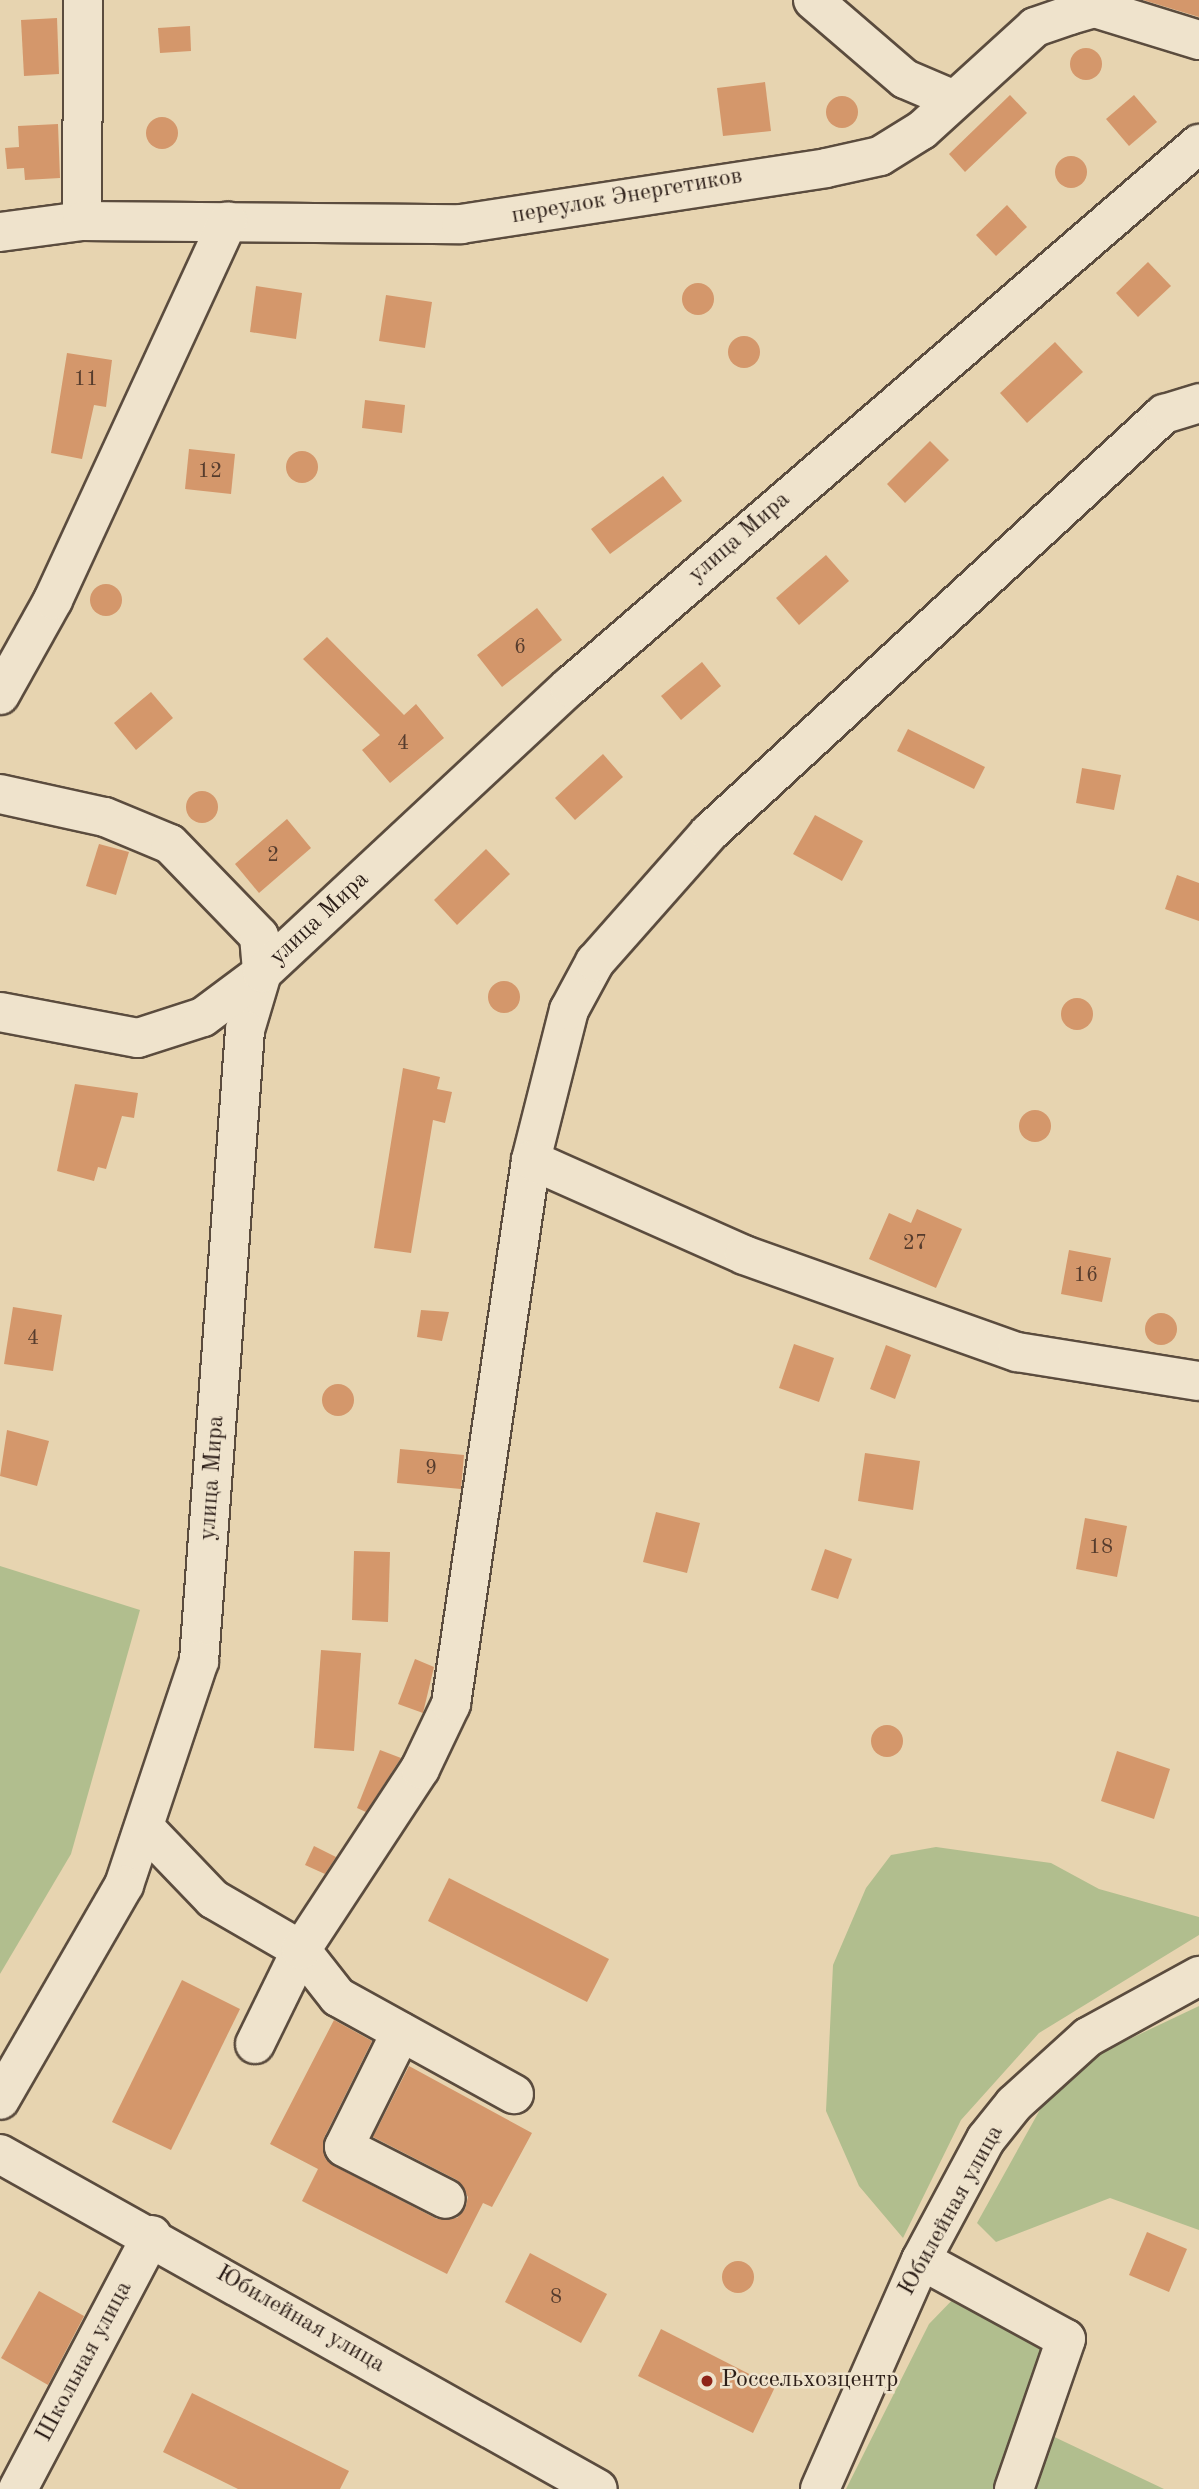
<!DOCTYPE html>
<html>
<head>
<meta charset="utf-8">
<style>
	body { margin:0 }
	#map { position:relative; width:1199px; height:2489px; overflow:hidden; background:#e7d4b0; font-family:"Old Standard TT",serif }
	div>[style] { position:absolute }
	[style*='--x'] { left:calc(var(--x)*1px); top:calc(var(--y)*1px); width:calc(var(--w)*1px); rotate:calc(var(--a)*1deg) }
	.green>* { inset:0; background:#b1be8e }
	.building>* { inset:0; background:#d4976b }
	.round { border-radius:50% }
	.roads { filter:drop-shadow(2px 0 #5b4c3e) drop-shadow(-2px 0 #5b4c3e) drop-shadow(0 2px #5b4c3e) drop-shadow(0 -2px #5b4c3e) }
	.minor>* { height:38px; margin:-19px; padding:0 19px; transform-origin:19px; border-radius:19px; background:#efe3cc }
	.dots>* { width:19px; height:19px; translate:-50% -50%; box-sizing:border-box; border:4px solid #efe3cc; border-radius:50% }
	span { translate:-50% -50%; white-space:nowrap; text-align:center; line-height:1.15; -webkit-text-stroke:5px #efe3cc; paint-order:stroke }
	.number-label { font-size:21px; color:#563c2d }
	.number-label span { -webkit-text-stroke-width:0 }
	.street-label { font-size:24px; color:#2c1e18 }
	.poi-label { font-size:24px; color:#2c1e18 }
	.left { translate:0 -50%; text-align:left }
</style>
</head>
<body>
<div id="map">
	<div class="green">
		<i style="clip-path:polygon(0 1566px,140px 1610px,71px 1854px,0 1974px)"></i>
		<i style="clip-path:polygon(936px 1847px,1051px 1863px,1099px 1889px,1199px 1917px,1199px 1935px,1039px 2033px,961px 2120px,903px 2238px,859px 2186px,826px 2111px,833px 1965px,866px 1888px,891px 1855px)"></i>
		<i style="clip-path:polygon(1199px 2006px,1199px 2230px,1110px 2198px,996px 2242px,977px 2223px,1052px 2088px,1100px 2053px)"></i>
		<i style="clip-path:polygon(959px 2293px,1045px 2343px,1046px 2433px,1164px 2489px,846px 2489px,929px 2324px)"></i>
	</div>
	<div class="building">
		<i style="clip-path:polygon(1143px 0,1199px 0,1199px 17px)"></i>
		<i style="clip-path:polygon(57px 18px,59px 74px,24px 76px,21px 20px)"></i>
		<i style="clip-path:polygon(190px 26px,191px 51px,160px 53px,158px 28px)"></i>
		<i class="round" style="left:1070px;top:48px;width:32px;height:32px"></i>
		<i style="clip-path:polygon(765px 82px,771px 131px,723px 136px,717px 88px)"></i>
		<i style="clip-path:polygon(1010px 95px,1027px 113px,965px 172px,949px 154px)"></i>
		<i style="clip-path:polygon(1134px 95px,1157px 122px,1129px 146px,1106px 119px)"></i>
		<i class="round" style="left:826px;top:96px;width:32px;height:32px"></i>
		<i class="round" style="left:146px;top:117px;width:32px;height:32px"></i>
		<i style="clip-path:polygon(58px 124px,60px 178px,25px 180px,24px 168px,7px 169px,5px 148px,19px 147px,18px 126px)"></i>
		<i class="round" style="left:1055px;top:156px;width:32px;height:32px"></i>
		<i style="clip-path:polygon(1007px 205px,1027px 227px,996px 256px,976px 235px)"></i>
		<i style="clip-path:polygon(1148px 262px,1171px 286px,1138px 317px,1116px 293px)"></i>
		<i class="round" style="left:682px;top:283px;width:32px;height:32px"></i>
		<i style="clip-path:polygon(256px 286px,302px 293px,296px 339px,250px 332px)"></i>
		<i style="clip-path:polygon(386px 295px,432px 302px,425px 348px,379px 341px)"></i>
		<i class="round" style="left:728px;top:336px;width:32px;height:32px"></i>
		<i style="clip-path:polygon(1055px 342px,1083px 372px,1027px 423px,1000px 393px)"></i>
		<i style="clip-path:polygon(67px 353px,112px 360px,106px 407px,94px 405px,82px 459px,51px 453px)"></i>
		<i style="clip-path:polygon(365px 400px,405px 405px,402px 433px,362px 428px)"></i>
		<i style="clip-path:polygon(930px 441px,949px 460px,905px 503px,887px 484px)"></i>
		<i style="clip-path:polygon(189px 449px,235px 454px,231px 494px,185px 489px)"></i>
		<i class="round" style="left:286px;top:451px;width:32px;height:32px"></i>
		<i style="clip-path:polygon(663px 476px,682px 501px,610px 554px,591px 529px)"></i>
		<i style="clip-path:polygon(826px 555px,849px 581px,799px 625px,776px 598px)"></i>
		<i class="round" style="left:90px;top:584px;width:32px;height:32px"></i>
		<i style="clip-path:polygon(537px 608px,562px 640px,502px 687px,477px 655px)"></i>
		<i style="clip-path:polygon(327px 637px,404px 715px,416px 704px,444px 738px,390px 783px,362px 750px,380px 735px,303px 659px)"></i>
		<i style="clip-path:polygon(702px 662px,721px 686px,681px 720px,661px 696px)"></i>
		<i style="clip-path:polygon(151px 692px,173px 718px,136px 750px,114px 723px)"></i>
		<i style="clip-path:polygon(908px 729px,985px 767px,974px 789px,897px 751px)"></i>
		<i style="clip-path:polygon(603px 754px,623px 777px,575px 820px,555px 798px)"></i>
		<i style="clip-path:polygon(1082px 768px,1121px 775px,1114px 810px,1076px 803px)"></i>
		<i class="round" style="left:186px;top:791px;width:32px;height:32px"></i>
		<i style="clip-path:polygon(815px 815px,863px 841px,842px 881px,793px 854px)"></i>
		<i style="clip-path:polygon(287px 819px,311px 848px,259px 893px,235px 864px)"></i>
		<i style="clip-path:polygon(99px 844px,129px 852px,116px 895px,86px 886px)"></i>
		<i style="clip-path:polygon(486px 849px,510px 874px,457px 925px,434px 900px)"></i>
		<i style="clip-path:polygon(1177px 875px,1199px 883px,1199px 921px,1165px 909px)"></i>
		<i class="round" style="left:488px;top:981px;width:32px;height:32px"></i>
		<i class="round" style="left:1061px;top:998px;width:32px;height:32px"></i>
		<i style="clip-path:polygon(403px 1068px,440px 1077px,437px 1089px,452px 1092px,445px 1123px,433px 1120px,411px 1253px,374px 1248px)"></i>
		<i style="clip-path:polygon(75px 1084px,138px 1093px,134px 1118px,122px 1116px,106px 1169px,98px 1167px,94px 1181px,57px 1171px)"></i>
		<i class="round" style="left:1019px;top:1110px;width:32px;height:32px"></i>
		<i style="clip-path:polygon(917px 1209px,962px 1229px,936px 1288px,869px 1259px,889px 1213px,911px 1223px)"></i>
		<i style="clip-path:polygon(1069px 1250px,1111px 1258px,1102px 1302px,1061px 1294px)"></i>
		<i style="clip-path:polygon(13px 1307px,62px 1315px,53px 1371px,4px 1364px)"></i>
		<i style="clip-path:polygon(421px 1310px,449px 1312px,442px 1341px,417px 1337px)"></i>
		<i class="round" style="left:1145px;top:1313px;width:32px;height:32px"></i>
		<i style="clip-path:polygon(794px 1344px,834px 1358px,819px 1402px,779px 1388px)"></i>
		<i style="clip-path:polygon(886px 1345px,911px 1355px,895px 1399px,870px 1389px)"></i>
		<i class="round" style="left:322px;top:1384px;width:32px;height:32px"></i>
		<i style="clip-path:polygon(7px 1430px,49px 1441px,37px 1486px,0 1476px)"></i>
		<i style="clip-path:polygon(400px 1449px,464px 1455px,461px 1489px,397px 1483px)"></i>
		<i style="clip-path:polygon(865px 1453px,920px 1461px,913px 1510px,858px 1501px)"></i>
		<i style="clip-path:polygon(656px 1512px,700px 1523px,687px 1573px,643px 1562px)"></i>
		<i style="clip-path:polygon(1085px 1518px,1127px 1526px,1117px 1577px,1076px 1569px)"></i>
		<i style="clip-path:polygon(825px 1549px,852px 1559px,838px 1599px,811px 1590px)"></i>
		<i style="clip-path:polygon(354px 1551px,390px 1552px,388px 1622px,352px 1620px)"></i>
		<i style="clip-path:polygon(321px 1650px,361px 1653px,354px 1751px,314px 1748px)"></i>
		<i style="clip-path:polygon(415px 1659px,434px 1667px,423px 1713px,398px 1704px)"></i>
		<i class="round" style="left:871px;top:1725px;width:32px;height:32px"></i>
		<i style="clip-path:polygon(380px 1750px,401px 1758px,366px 1812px,357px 1808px)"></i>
		<i style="clip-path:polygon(1117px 1751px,1170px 1769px,1154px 1819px,1101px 1801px)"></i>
		<i style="clip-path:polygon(314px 1846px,336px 1857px,325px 1874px,305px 1865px)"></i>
		<i style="clip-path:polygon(449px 1878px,609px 1959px,587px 2002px,428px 1921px)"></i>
		<i style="clip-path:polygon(182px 1980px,240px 2009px,171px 2150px,112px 2122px)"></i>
		<i style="clip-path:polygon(334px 2020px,372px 2041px,324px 2138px,325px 2158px,334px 2166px,437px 2219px,457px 2218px,465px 2209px,468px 2197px,457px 2180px,373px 2137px,409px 2066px,532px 2133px,492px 2207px,483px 2203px,447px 2274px,302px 2201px,318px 2169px,270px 2144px)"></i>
		<i style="clip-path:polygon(1147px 2232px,1187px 2249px,1169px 2292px,1129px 2275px)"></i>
		<i style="clip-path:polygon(530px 2253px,607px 2294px,581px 2343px,505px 2302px)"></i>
		<i class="round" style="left:722px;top:2261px;width:32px;height:32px"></i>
		<i style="clip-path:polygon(39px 2291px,84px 2316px,48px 2385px,1px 2358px)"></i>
		<i style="clip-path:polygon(661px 2329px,775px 2387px,753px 2433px,638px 2376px)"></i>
		<i style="clip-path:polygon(192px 2393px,349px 2471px,340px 2489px,238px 2489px,163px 2452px)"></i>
	</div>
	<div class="roads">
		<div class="minor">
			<i style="--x:813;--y:0;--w:121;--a:40.7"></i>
			<i style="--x:905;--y:79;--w:51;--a:23.1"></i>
			<i style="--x:82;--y:221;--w:221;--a:-89.7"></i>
			<i style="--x:0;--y:232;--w:83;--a:-7.6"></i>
			<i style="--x:82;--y:221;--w:379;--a:0.5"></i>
			<i style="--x:461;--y:224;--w:369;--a:-8.7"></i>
			<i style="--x:826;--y:168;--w:55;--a:-12.5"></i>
			<i style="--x:880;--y:156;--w:49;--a:-31.8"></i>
			<i style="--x:922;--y:130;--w:153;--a:-42.3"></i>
			<i style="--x:1035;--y:27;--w:37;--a:-19"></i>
			<i style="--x:1070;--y:15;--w:26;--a:-16"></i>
			<i style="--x:1095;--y:8;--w:109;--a:17.1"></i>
			<i style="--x:0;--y:695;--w:109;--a:-60.8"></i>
			<i style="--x:53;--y:600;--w:417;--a:-65.2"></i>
			<i style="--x:0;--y:794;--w:107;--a:12.4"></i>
			<i style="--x:105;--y:817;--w:70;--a:22.6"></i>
			<i style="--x:170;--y:844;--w:128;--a:45.9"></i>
			<i style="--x:259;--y:936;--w:37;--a:85"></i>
			<i style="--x:262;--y:973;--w:59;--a:106.6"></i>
			<i style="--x:245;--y:1030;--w:633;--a:94.17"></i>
			<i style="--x:199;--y:1661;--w:236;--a:108.5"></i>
			<i style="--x:124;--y:1885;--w:248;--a:120"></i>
			<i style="--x:0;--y:1012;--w:140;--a:10.7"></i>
			<i style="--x:138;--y:1038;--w:68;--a:-17.9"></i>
			<i style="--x:203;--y:1017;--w:74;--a:-36.7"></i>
			<i style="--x:262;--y:973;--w:420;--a:-43"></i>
			<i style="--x:569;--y:687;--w:832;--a:-40.76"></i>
			<i style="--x:531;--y:1160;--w:155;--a:-75.8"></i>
			<i style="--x:569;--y:1010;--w:55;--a:-61.6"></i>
			<i style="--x:595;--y:962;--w:172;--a:-48.5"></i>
			<i style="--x:709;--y:833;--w:619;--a:-42.64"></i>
			<i style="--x:1164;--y:414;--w:37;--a:-17"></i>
			<i style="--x:144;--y:1827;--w:100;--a:46.2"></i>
			<i style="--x:213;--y:1899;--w:102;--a:30.1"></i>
			<i style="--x:301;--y:1950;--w:60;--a:51.8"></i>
			<i style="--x:338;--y:1997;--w:201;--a:28.9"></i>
			<i style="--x:401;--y:2032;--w:128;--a:116.4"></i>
			<i style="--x:344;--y:2147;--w:114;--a:27"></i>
			<i style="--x:255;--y:2044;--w:105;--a:-63.9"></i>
			<i style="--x:301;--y:1950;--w:217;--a:-56.7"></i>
			<i style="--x:420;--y:1769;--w:72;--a:-64.5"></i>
			<i style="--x:451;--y:1704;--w:550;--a:-81.63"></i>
			<i style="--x:531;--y:1160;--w:233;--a:24"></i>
			<i style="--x:744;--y:1255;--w:290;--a:19.6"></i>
			<i style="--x:1017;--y:1352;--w:184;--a:9.1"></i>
			<i style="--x:0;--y:2154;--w:685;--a:29.26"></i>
			<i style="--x:921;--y:2260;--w:165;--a:28.6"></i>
			<i style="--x:1066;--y:2339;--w:159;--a:109.1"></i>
			<i style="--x:18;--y:2489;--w:287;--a:-62.2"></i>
			<i style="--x:820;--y:2489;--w:250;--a:-66.2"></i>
			<i style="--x:921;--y:2260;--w:137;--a:-61.8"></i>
			<i style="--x:986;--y:2139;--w:45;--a:-51.3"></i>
			<i style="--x:1014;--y:2104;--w:100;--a:-42.2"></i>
			<i style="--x:1088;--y:2037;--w:127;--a:-28.8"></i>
		</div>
	</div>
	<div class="dots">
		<i style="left:707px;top:2381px;background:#8f2418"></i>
	</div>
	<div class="number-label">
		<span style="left:86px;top:380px">11</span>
		<span style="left:210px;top:472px">12</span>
		<span style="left:520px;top:648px">6</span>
		<span style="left:403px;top:744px">4</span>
		<span style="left:273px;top:856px">2</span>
		<span style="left:915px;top:1244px">27</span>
		<span style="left:1086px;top:1276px">16</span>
		<span style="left:33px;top:1339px">4</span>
		<span style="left:431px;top:1469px">9</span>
		<span style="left:1101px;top:1548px">18</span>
		<span style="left:556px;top:2298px">8</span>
	</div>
	<div class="street-label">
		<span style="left:627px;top:197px;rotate:-10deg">переулок Энергетиков</span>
		<span style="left:740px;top:538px;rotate:-41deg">улица Мира</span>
		<span style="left:320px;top:919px;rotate:-43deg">улица Мира</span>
		<span style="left:213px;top:1478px;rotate:-86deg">улица Мира</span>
		<span style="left:952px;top:2211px;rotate:-61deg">Юбилейная улица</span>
		<span style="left:300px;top:2320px;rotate:30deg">Юбилейная улица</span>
		<span style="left:85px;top:2362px;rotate:-62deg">Школьная улица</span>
	</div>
	<div class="poi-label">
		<span class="left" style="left:721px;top:2381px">Россельхозцентр</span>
	</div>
</div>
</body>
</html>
